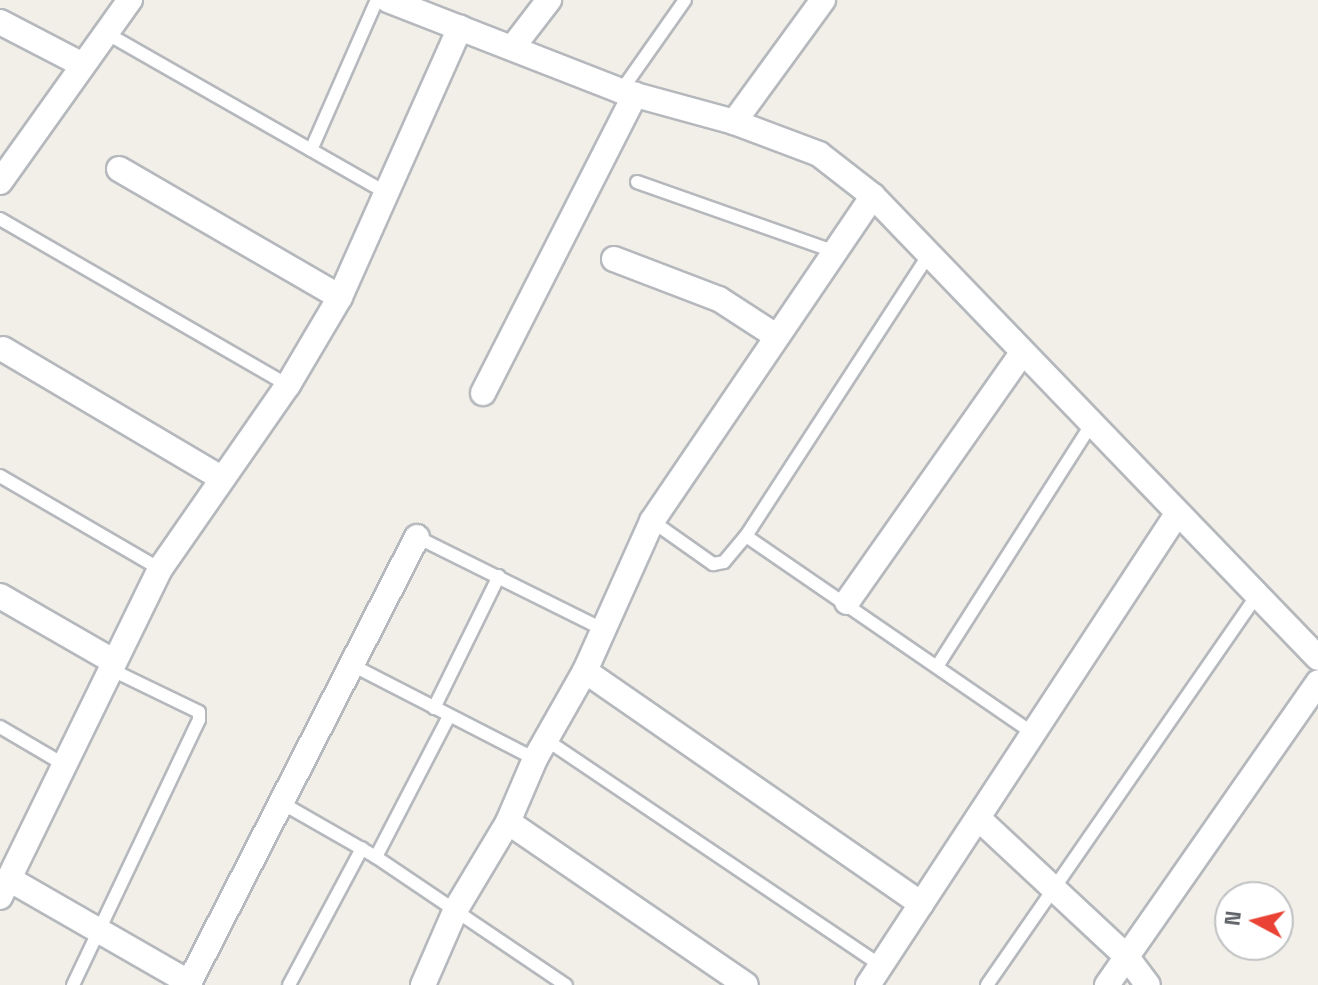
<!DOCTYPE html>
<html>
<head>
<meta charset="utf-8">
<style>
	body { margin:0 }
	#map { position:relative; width:1318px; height:985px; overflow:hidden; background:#f1efe8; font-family:"Space Grotesk",sans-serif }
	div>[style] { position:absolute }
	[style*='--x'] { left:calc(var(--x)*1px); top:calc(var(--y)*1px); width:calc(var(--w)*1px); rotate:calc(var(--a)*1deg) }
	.roads { filter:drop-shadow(2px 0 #b5b8bc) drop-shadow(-2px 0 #b5b8bc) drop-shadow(0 2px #b5b8bc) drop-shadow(0 -2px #b5b8bc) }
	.service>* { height:12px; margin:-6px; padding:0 6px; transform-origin:6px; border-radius:6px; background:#fff }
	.minor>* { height:24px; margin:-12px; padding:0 12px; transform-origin:12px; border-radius:12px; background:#fff }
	span { translate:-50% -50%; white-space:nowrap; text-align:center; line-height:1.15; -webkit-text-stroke:6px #fff; paint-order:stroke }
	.north { position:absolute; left:1214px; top:881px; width:80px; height:80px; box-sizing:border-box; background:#fff; border:2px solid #bfc1c3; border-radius:50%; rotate:277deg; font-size:22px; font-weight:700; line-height:32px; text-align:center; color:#5f6368 }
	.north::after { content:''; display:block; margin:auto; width:28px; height:36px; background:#ea4335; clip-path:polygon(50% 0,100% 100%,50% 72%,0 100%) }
</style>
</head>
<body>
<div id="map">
	<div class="roads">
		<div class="service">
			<i style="--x:106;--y:33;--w:325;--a:29.7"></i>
			<i style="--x:621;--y:91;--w:111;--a:-54.9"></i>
			<i style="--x:311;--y:150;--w:164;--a:-66.3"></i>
			<i style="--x:637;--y:182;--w:208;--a:19.4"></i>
			<i style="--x:0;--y:219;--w:332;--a:30"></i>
			<i style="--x:0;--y:476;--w:185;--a:30.2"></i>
			<i style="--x:652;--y:521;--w:75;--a:35.2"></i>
			<i style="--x:713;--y:564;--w:11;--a:-10"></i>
			<i style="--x:724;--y:562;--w:34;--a:-50"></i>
			<i style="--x:746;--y:536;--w:348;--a:34.5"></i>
			<i style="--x:746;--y:536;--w:336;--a:-57"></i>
			<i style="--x:417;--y:537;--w:204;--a:26.4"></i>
			<i style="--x:352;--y:665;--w:206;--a:27.2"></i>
			<i style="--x:938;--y:665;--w:287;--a:-57.5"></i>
			<i style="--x:434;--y:708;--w:147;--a:-63.8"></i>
			<i style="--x:0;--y:727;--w:73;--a:30.4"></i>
			<i style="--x:545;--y:739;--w:405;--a:34"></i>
			<i style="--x:280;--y:802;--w:111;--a:29.8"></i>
			<i style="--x:376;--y:857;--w:229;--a:34"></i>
			<i style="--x:376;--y:857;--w:159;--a:-62.6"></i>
			<i style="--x:73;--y:985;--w:293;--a:-64.6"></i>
			<i style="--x:199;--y:720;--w:8;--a:-90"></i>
			<i style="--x:199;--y:712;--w:99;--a:-154.2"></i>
			<i style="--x:289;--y:985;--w:155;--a:-61.9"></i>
			<i style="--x:987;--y:985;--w:474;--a:-55.3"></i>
		</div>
		<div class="minor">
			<i style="--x:388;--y:0;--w:250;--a:21.3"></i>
			<i style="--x:621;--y:91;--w:117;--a:15.3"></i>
			<i style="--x:734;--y:122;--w:91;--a:20.6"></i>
			<i style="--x:819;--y:154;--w:68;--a:37.9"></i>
			<i style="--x:873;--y:196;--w:641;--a:46.07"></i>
			<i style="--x:0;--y:22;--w:93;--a:27.4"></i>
			<i style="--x:512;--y:48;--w:61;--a:-52.4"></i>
			<i style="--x:734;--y:122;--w:151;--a:-53.9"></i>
			<i style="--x:119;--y:169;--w:255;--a:30.1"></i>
			<i style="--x:0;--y:182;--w:224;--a:-54.5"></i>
			<i style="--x:614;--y:259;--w:112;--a:20.9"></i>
			<i style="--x:719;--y:299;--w:68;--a:33"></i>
			<i style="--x:3;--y:349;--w:253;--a:30.6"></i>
			<i style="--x:483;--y:393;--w:335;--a:-63"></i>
			<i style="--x:0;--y:596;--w:130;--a:29.9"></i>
			<i style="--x:847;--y:602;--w:304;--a:-54.9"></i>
			<i style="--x:585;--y:671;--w:409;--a:34.7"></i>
			<i style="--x:978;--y:818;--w:202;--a:43"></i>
			<i style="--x:1126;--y:956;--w:36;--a:53"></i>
			<i style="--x:508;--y:822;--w:288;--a:34.4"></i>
			<i style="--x:9;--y:879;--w:207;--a:29.9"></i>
			<i style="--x:0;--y:897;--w:365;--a:-64"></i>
			<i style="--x:160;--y:569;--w:224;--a:-55.2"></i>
			<i style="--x:288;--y:385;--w:102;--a:-59.4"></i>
			<i style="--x:340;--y:297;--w:295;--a:-66"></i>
			<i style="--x:188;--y:985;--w:503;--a:-62.93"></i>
			<i style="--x:423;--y:985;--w:83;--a:-66.5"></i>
			<i style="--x:456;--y:909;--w:101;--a:-59.1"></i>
			<i style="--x:508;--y:822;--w:69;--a:-66.8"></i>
			<i style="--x:535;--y:759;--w:101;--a:-60.4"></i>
			<i style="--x:585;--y:671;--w:164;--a:-65.9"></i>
			<i style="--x:652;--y:521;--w:393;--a:-55.8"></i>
			<i style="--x:868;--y:985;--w:563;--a:-56.73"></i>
			<i style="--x:1107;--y:985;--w:369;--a:-55.1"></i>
		</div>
	</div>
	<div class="north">N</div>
</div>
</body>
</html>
